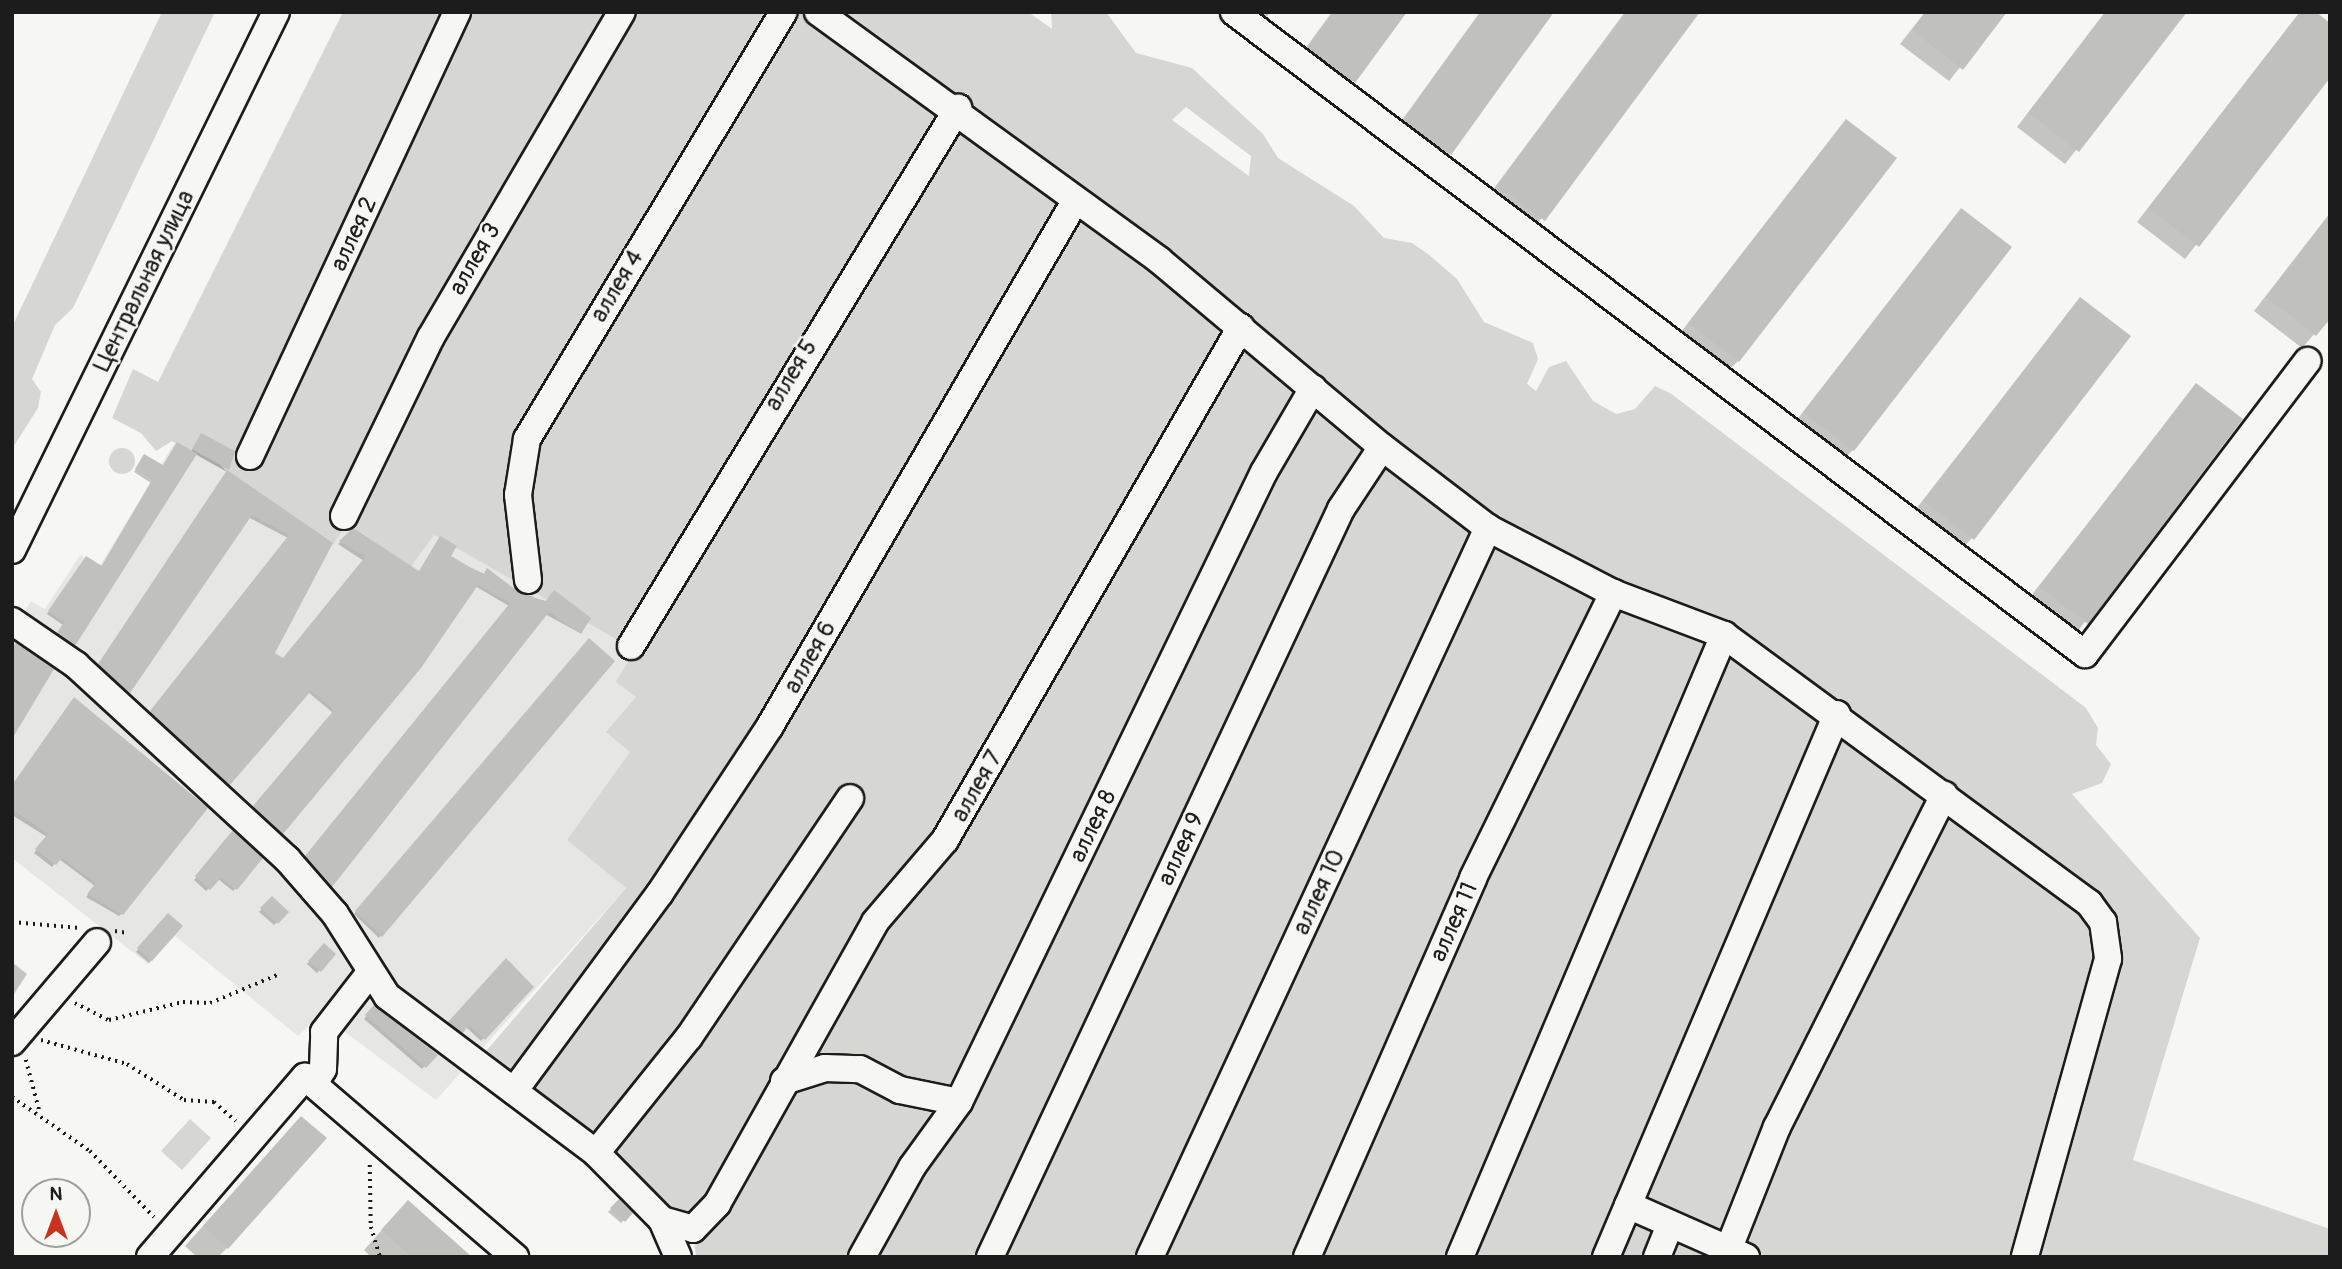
<!DOCTYPE html>
<html>
<head>
<meta charset="utf-8">
<style>
	body { margin:0 }
	#map { position:relative; width:2342px; height:1269px; overflow:hidden; background:#f6f6f2; font-family:Pangolin,sans-serif }
	div>[style] { position:absolute }
	[style*='--x'] { left:calc(var(--x)*1px); top:calc(var(--y)*1px); width:calc(var(--w)*1px); rotate:calc(var(--a)*1deg) }
	.built>* { inset:0; background:#e6e6e2 }
	.green>* { inset:0; background:#d6d6d2 }
	.round { border-radius:50% }
	.shadow>* { inset:0; background:#0003 }
	.building>* { inset:0; background:#c0c0bd }
	.path>* { height:3.5px; margin-top:-1.75px; transform-origin:0; background:repeating-linear-gradient(90deg,#1c1c1c 0 2px,transparent 0 7px) }
	.roads { filter:drop-shadow(2px 0 #1c1c1c) drop-shadow(-2px 0 #1c1c1c) drop-shadow(0 2px #1c1c1c) drop-shadow(0 -2px #1c1c1c) }
	.minor>* { height:26px; margin:-13px; padding:0 13px; transform-origin:13px; border-radius:13px; background:#f6f6f2 }
	span { translate:-50% -50%; white-space:nowrap; text-align:center; line-height:1.15; -webkit-text-stroke:5px #f6f6f2; paint-order:stroke }
	.street-label { font-size:24px; color:#1c1c1c }
	.frame { position:absolute; inset:0; border:14px solid #1c1c1c; pointer-events:none }
	.north { position:absolute; left:21px; top:1178px; width:70px; height:70px; box-sizing:border-box; background:#f6f6f2; border:2px solid #9f9f9c; border-radius:50%; rotate:0deg; font-size:19px; font-weight:700; line-height:28px; text-align:center; color:#1c1c1c }
	.north::after { content:''; display:block; margin:auto; width:24px; height:32px; background:#c8321e; clip-path:polygon(50% 0,100% 100%,50% 72%,0 100%) }
</style>
</head>
<body>
<div id="map">
	<div class="built">
		<i style="clip-path:polygon(175px 442px,246px 482px,241px 489px,333px 545px,344px 528px,434px 535px,631px 646px,636px 697px,631px 752px,568px 840px,626px 888px,436px 1100px,321px 1014px,298px 1036px,175px 936px,148px 964px,12px 858px,12px 631px,31px 601px,45px 609px,80px 555px,99px 567px)"></i>
	</div>
	<div class="green">
		<i style="clip-path:polygon(162px 12px,215px 12px,73px 308px,55px 325px,32px 379px,41px 392px,38px 408px,12px 449px,12px 327px)"></i>
		<i style="clip-path:polygon(evenodd,343px 12px,1028px 12px,1052px 29px,1051px 12px,1106px 12px,1136px 53px,1192px 68px,1263px 134px,1278px 158px,1354px 206px,1384px 238px,1412px 243px,1428px 254px,1457px 279px,1484px 322px,1533px 343px,1538px 359px,1527px 384px,1536px 391px,1549px 367px,1566px 361px,1593px 401px,1616px 414px,1635px 409px,1655px 386px,1670px 393px,2086px 708px,2098px 728px,2096px 745px,2111px 764px,2102px 783px,2072px 794px,2200px 938px,2133px 1160px,2330px 1229px,2330px 1257px,696px 1257px,694px 1238px,481px 1057px,626px 888px,567px 840px,630px 752px,606px 732px,636px 697px,616px 682px,635px 650px,434px 535px,409px 569px,344px 528px,333px 545px,241px 490px,245px 482px,172px 441px,156px 451px,141px 433px,112px 418px,133px 369px,158px 382px,343px 12px,1186px 107px,1251px 156px,1249px 176px,1172px 120px,1186px 107px)"></i>
		<i class="round" style="left:109px;top:448px;width:26px;height:26px"></i>
		<i style="clip-path:polygon(190px 1119px,211px 1138px,182px 1170px,161px 1151px)"></i>
	</div>
	<div class="shadow">
		<i style="clip-path:polygon(1237px 12px,1271px 12px,1256px 27px)"></i>
		<i style="clip-path:polygon(1332px 12px,1405px 12px,1341px 95px,1296px 61px)"></i>
		<i style="clip-path:polygon(1480px 12px,1552px 12px,1437px 166px,1392px 134px)"></i>
		<i style="clip-path:polygon(1625px 12px,1698px 12px,1531px 232px,1486px 199px)"></i>
		<i style="clip-path:polygon(1925px 12px,2005px 12px,1949px 81px,1900px 44px)"></i>
		<i style="clip-path:polygon(2105px 12px,2185px 12px,2065px 164px,2017px 127px)"></i>
		<i style="clip-path:polygon(2300px 12px,2330px 75px,2185px 259px,2137px 222px)"></i>
		<i style="clip-path:polygon(1846px 122px,1738px 361px,1725px 374px,1677px 337px)"></i>
		<i style="clip-path:polygon(1961px 210px,1853px 450px,1840px 463px,1792px 426px)"></i>
		<i style="clip-path:polygon(2330px 213px,2330px 316px,2302px 348px,2254px 311px)"></i>
		<i style="clip-path:polygon(2080px 299px,1972px 538px,1960px 551px,1912px 514px)"></i>
		<i style="clip-path:polygon(2196px 385px,2241px 419px,2074px 636px,2027px 601px)"></i>
		<i style="clip-path:polygon(199px 438px,227px 472px,195px 454px,72px 647px,56px 636px,63px 625px,47px 614px,84px 560px,101px 567px,151px 483px,134px 472px,142px 459px,162px 467px,191px 452px)"></i>
		<i style="clip-path:polygon(225px 475px,331px 543px,273px 654px,283px 660px,364px 561px,338px 544px,354px 531px,419px 573px,448px 557px,546px 603px,580px 633px,545px 614px,329px 888px,304px 859px,509px 606px,475px 586px,420px 667px,279px 835px,252px 810px,333px 713px,308px 692px,226px 786px,148px 715px,288px 538px,248px 517px,126px 694px,97px 667px)"></i>
		<i style="clip-path:polygon(589px 640px,612px 661px,379px 938px,354px 914px)"></i>
		<i style="clip-path:polygon(72px 701px,122px 913px,119px 916px,86px 897px,95px 886px,59px 859px,52px 867px,34px 853px,47px 837px,12px 815px,12px 786px)"></i>
		<i style="clip-path:polygon(233px 833px,260px 858px,233px 891px,218px 879px,206px 891px,194px 880px)"></i>
		<i style="clip-path:polygon(272px 898px,287px 912px,274px 925px,259px 912px)"></i>
		<i style="clip-path:polygon(168px 915px,181px 926px,149px 963px,136px 952px)"></i>
		<i style="clip-path:polygon(325px 946px,334px 954px,317px 973px,307px 964px)"></i>
		<i style="clip-path:polygon(506px 961px,531px 987px,481px 1041px,466px 1027px,459px 1035px,447px 1025px)"></i>
		<i style="clip-path:polygon(12px 962px,27px 974px,12px 997px)"></i>
		<i style="clip-path:polygon(374px 1007px,435px 1055px,422px 1069px,364px 1019px)"></i>
		<i style="clip-path:polygon(283px 1137px,227px 1248px,218px 1257px,197px 1257px,185px 1246px)"></i>
		<i style="clip-path:polygon(619px 1201px,631px 1213px,621px 1223px,608px 1212px)"></i>
		<i style="clip-path:polygon(389px 1222px,469px 1257px,371px 1257px,364px 1250px)"></i>
	</div>
	<div class="building">
		<i style="clip-path:polygon(1334px 12px,1407px 12px,1355px 83px,1307px 48px)"></i>
		<i style="clip-path:polygon(1481px 12px,1554px 12px,1451px 155px,1403px 120px)"></i>
		<i style="clip-path:polygon(1627px 12px,1700px 12px,1545px 221px,1497px 186px)"></i>
		<i style="clip-path:polygon(1926px 12px,2007px 12px,1963px 70px,1912px 30px)"></i>
		<i style="clip-path:polygon(2106px 12px,2187px 12px,2079px 152px,2028px 113px)"></i>
		<i style="clip-path:polygon(2300px 12px,2316px 12px,2330px 23px,2330px 78px,2199px 247px,2148px 208px)"></i>
		<i style="clip-path:polygon(1846px 119px,1897px 158px,1739px 362px,1688px 323px)"></i>
		<i style="clip-path:polygon(1961px 208px,2012px 247px,1854px 451px,1803px 412px)"></i>
		<i style="clip-path:polygon(2330px 214px,2330px 319px,2316px 336px,2266px 297px)"></i>
		<i style="clip-path:polygon(2080px 297px,2131px 336px,1974px 540px,1923px 501px)"></i>
		<i style="clip-path:polygon(2196px 383px,2243px 419px,2088px 624px,2039px 587px)"></i>
		<i style="clip-path:polygon(201px 433px,235px 451px,229px 470px,192px 449px)"></i>
		<i style="clip-path:polygon(177px 442px,197px 454px,75px 646px,57px 633px,64px 622px,48px 611px,86px 556px,102px 566px,152px 480px,135px 469px,144px 454px,163px 465px)"></i>
		<i style="clip-path:polygon(227px 470px,333px 543px,275px 653px,283px 658px,365px 557px,339px 541px,353px 528px,419px 571px,440px 536px,457px 546px,451px 556px,483px 575px,487px 568px,521px 594px,546px 601px,554px 590px,591px 618px,581px 634px,549px 612px,332px 887px,305px 856px,510px 603px,478px 585px,421px 668px,283px 834px,253px 806px,334px 710px,311px 691px,230px 785px,150px 711px,289px 535px,252px 515px,130px 693px,98px 664px)"></i>
		<i style="clip-path:polygon(589px 638px,615px 661px,382px 937px,355px 911px)"></i>
		<i style="clip-path:polygon(16px 643px,54px 669px,12px 739px,12px 648px)"></i>
		<i style="clip-path:polygon(74px 697px,208px 808px,123px 915px,87px 894px,96px 883px,62px 858px,56px 865px,35px 849px,48px 834px,12px 809px,12px 785px)"></i>
		<i style="clip-path:polygon(233px 830px,263px 858px,237px 890px,221px 878px,210px 890px,195px 876px)"></i>
		<i style="clip-path:polygon(272px 896px,289px 912px,278px 924px,260px 908px)"></i>
		<i style="clip-path:polygon(168px 913px,183px 926px,152px 961px,137px 948px)"></i>
		<i style="clip-path:polygon(324px 943px,336px 954px,321px 972px,308px 961px)"></i>
		<i style="clip-path:polygon(506px 958px,534px 987px,485px 1040px,469px 1025px,463px 1033px,448px 1022px)"></i>
		<i style="clip-path:polygon(374px 1005px,438px 1055px,426px 1068px,365px 1015px)"></i>
		<i style="clip-path:polygon(301px 1116px,327px 1138px,228px 1249px,203px 1226px)"></i>
		<i style="clip-path:polygon(619px 1199px,633px 1213px,625px 1222px,610px 1208px)"></i>
		<i style="clip-path:polygon(408px 1200px,472px 1257px,412px 1257px,381px 1230px)"></i>
	</div>
	<div class="path">
		<i style="--x:12;--y:922;--w:68;--a:5"></i>
		<i style="--x:115;--y:931;--w:12;--a:9"></i>
		<i style="--x:75;--y:1003;--w:38;--a:27"></i>
		<i style="--x:109;--y:1020;--w:76;--a:-13.7"></i>
		<i style="--x:183;--y:1002;--w:27;--a:2"></i>
		<i style="--x:210;--y:1003;--w:73;--a:-22.7"></i>
		<i style="--x:41;--y:1040;--w:89;--a:15.6"></i>
		<i style="--x:127;--y:1064;--w:67;--a:32.3"></i>
		<i style="--x:184;--y:1100;--w:30;--a:4"></i>
		<i style="--x:214;--y:1102;--w:29;--a:41"></i>
		<i style="--x:26;--y:1060;--w:55;--a:75.2"></i>
		<i style="--x:12;--y:1097;--w:95;--a:34.7"></i>
		<i style="--x:90;--y:1151;--w:92;--a:45.9"></i>
		<i style="--x:370;--y:1165;--w:62;--a:89.1"></i>
		<i style="--x:371;--y:1227;--w:31;--a:73"></i>
	</div>
	<div class="roads">
		<div class="minor">
			<i style="--x:818;--y:12;--w:422;--a:36"></i>
			<i style="--x:1159;--y:260;--w:291;--a:40"></i>
			<i style="--x:1382;--y:447;--w:133;--a:37.4"></i>
			<i style="--x:1488;--y:528;--w:141;--a:27.5"></i>
			<i style="--x:1613;--y:593;--w:119;--a:20.7"></i>
			<i style="--x:1724;--y:635;--w:453;--a:36.3"></i>
			<i style="--x:2089;--y:903;--w:24;--a:54"></i>
			<i style="--x:2103;--y:922;--w:37;--a:82"></i>
			<i style="--x:2108;--y:959;--w:309;--a:105.6"></i>
			<i style="--x:1234;--y:12;--w:1066;--a:37.03"></i>
			<i style="--x:2085;--y:654;--w:368;--a:-52.8"></i>
			<i style="--x:250;--y:456;--w:490;--a:-65"></i>
			<i style="--x:344;--y:516;--w:199;--a:-64.1"></i>
			<i style="--x:431;--y:337;--w:377;--a:-59.6"></i>
			<i style="--x:12;--y:550;--w:599;--a:-63.86"></i>
			<i style="--x:528;--y:580;--w:86;--a:-96.7"></i>
			<i style="--x:518;--y:495;--w:57;--a:-80.9"></i>
			<i style="--x:527;--y:439;--w:498;--a:-59"></i>
			<i style="--x:12;--y:621;--w:78;--a:34.5"></i>
			<i style="--x:76;--y:665;--w:287;--a:42.6"></i>
			<i style="--x:287;--y:859;--w:73;--a:48.9"></i>
			<i style="--x:335;--y:914;--w:97;--a:57.6"></i>
			<i style="--x:387;--y:996;--w:261;--a:36.9"></i>
			<i style="--x:596;--y:1153;--w:94;--a:45.4"></i>
			<i style="--x:662;--y:1220;--w:32;--a:16"></i>
			<i style="--x:693;--y:1229;--w:35;--a:-46"></i>
			<i style="--x:717;--y:1204;--w:323;--a:-60.7"></i>
			<i style="--x:875;--y:922;--w:108;--a:-49.5"></i>
			<i style="--x:945;--y:840;--w:592;--a:-60.02"></i>
			<i style="--x:631;--y:646;--w:630;--a:-58.71"></i>
			<i style="--x:12;--y:1042;--w:131;--a:-49.6"></i>
			<i style="--x:784;--y:1081;--w:43;--a:-17.6"></i>
			<i style="--x:825;--y:1068;--w:35;--a:2"></i>
			<i style="--x:860;--y:1069;--w:45;--a:27.7"></i>
			<i style="--x:900;--y:1090;--w:60;--a:11.5"></i>
			<i style="--x:314;--y:1084;--w:17;--a:-59"></i>
			<i style="--x:323;--y:1069;--w:37;--a:-88"></i>
			<i style="--x:324;--y:1032;--w:73;--a:-52.2"></i>
			<i style="--x:514;--y:1091;--w:246;--a:-53.6"></i>
			<i style="--x:660;--y:893;--w:200;--a:-56.6"></i>
			<i style="--x:770;--y:726;--w:605;--a:-59.83"></i>
			<i style="--x:596;--y:1153;--w:149;--a:-51.3"></i>
			<i style="--x:689;--y:1037;--w:288;--a:-56"></i>
			<i style="--x:1628;--y:1205;--w:129;--a:23.8"></i>
			<i style="--x:662;--y:1220;--w:40;--a:66.6"></i>
			<i style="--x:1729;--y:1248;--w:130;--a:-68.4"></i>
			<i style="--x:1777;--y:1127;--w:372;--a:-63.3"></i>
			<i style="--x:150;--y:1257;--w:238;--a:-49.3"></i>
			<i style="--x:305;--y:1077;--w:277;--a:40.6"></i>
			<i style="--x:862;--y:1257;--w:103;--a:-60.9"></i>
			<i style="--x:912;--y:1167;--w:80;--a:-54.1"></i>
			<i style="--x:959;--y:1102;--w:700;--a:-64.17"></i>
			<i style="--x:1264;--y:472;--w:97;--a:-59.7"></i>
			<i style="--x:990;--y:1257;--w:826;--a:-64.86"></i>
			<i style="--x:1341;--y:509;--w:74;--a:-56.5"></i>
			<i style="--x:1150;--y:1257;--w:804;--a:-65.13"></i>
			<i style="--x:1307;--y:1257;--w:414;--a:-66.3"></i>
			<i style="--x:1473;--y:878;--w:318;--a:-63.8"></i>
			<i style="--x:1460;--y:1257;--w:676;--a:-67"></i>
			<i style="--x:1606;--y:1257;--w:590;--a:-66.95"></i>
			<i style="--x:1657;--y:1257;--w:35;--a:-68"></i>
		</div>
	</div>
	<div class="street-label">
		<span style="left:354px;top:234px;rotate:-65deg">аллея 2</span>
		<span style="left:475px;top:259px;rotate:-60deg">аллея 3</span>
		<span style="left:144px;top:281px;rotate:-64deg">Центральная улица</span>
		<span style="left:617px;top:286px;rotate:-59deg">аллея 4</span>
		<span style="left:791px;top:375px;rotate:-59deg">аллея 5</span>
		<span style="left:810px;top:657px;rotate:-60deg">аллея 6</span>
		<span style="left:977px;top:786px;rotate:-60deg">аллея 7</span>
		<span style="left:1093px;top:826px;rotate:-64deg">аллея 8</span>
		<span style="left:1181px;top:849px;rotate:-65deg">аллея 9</span>
		<span style="left:1319px;top:892px;rotate:-65deg">аллея 10</span>
		<span style="left:1454px;top:922px;rotate:-66deg">аллея 11</span>
	</div>
	<div class="frame"></div>
	<div class="north">N</div>
</div>
</body>
</html>
